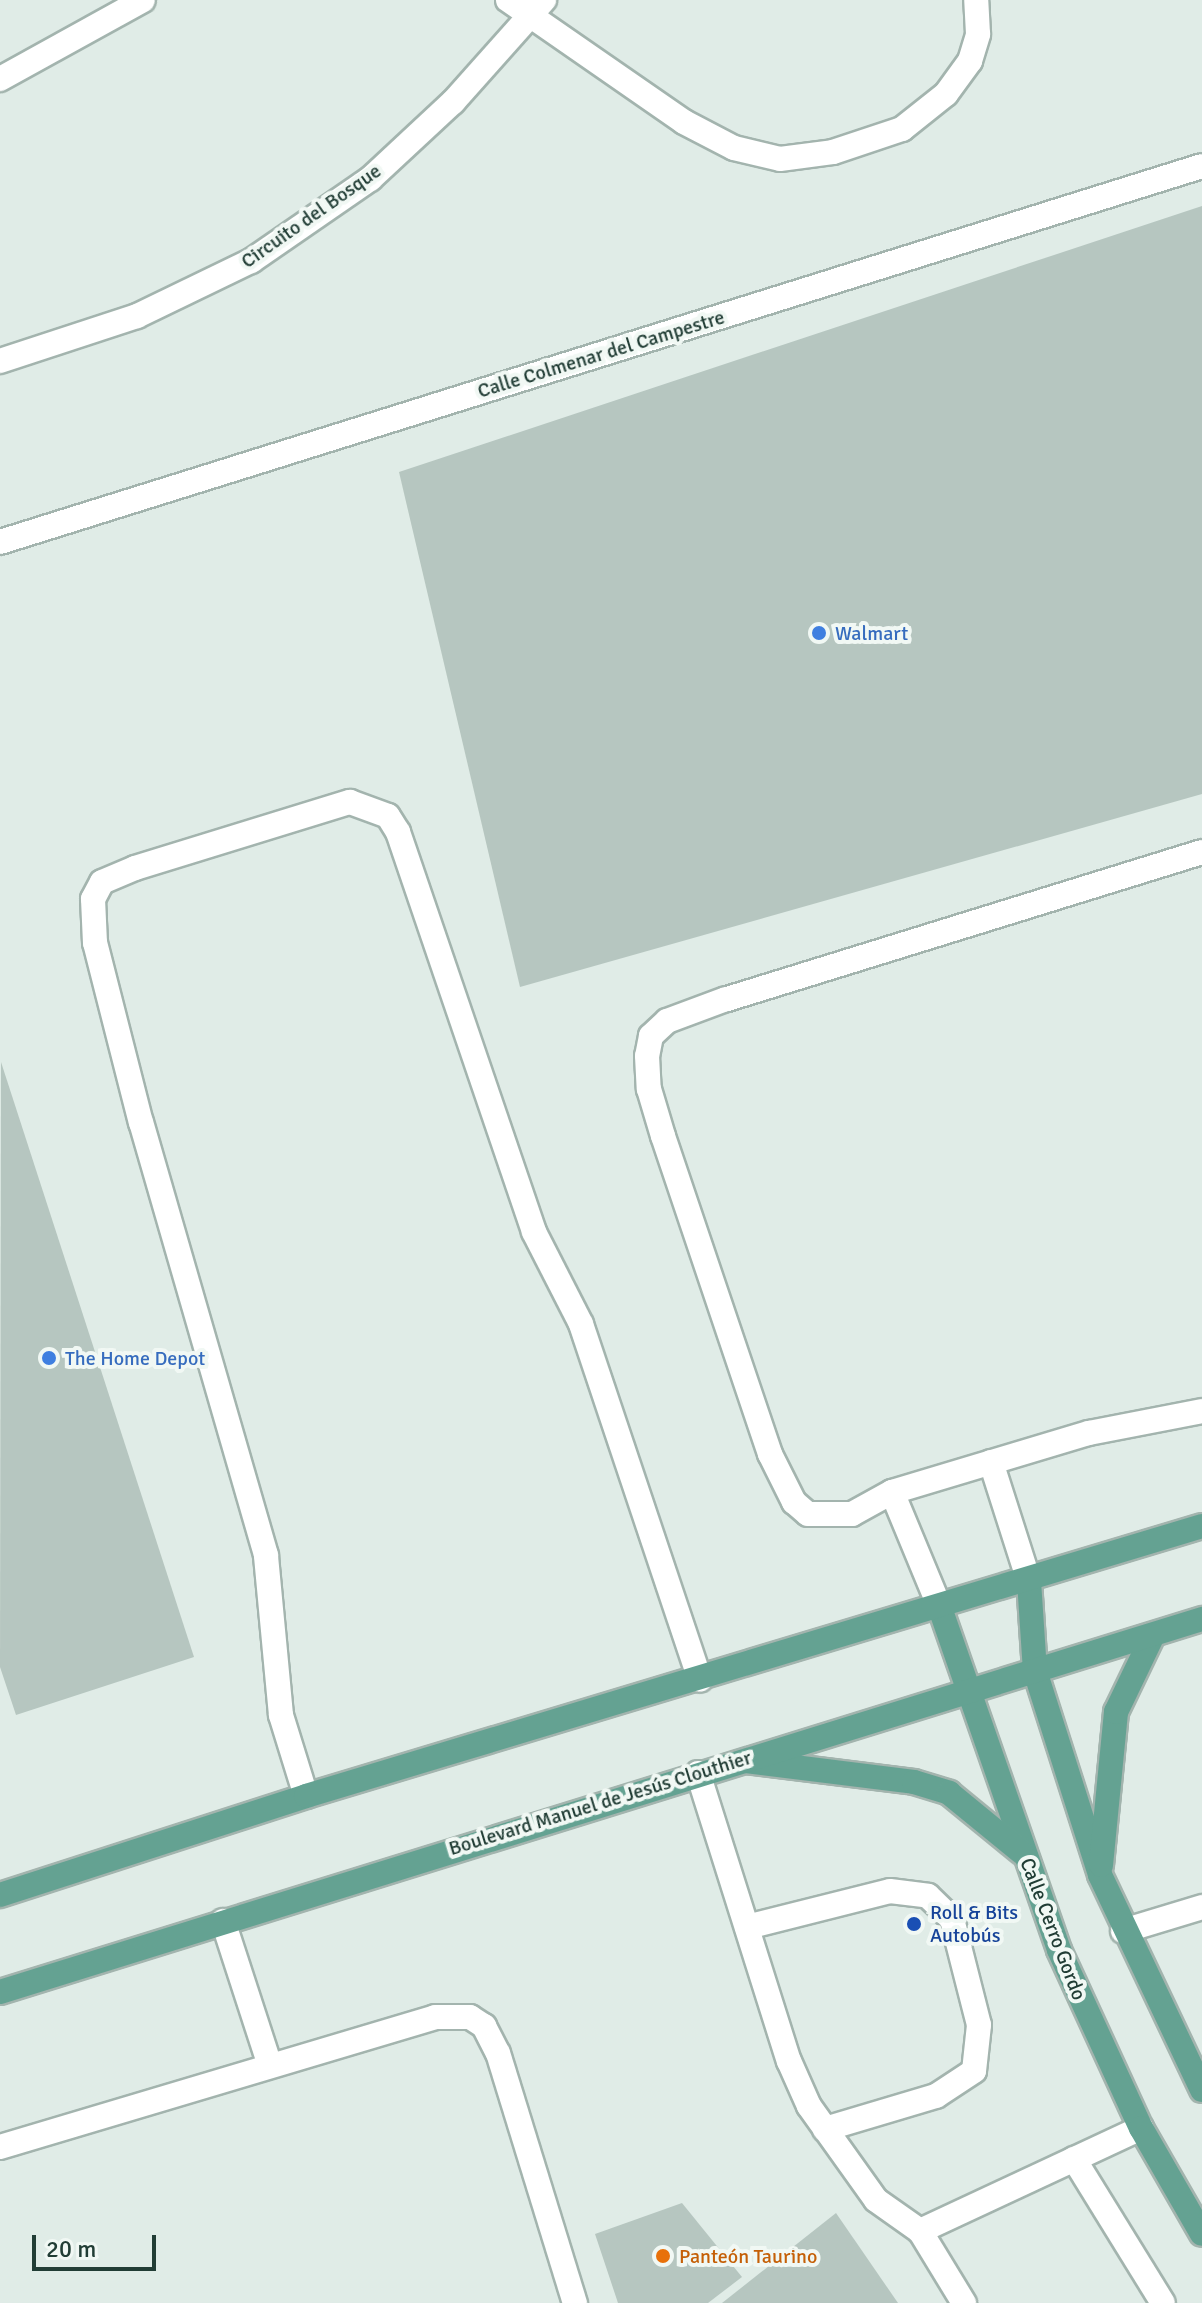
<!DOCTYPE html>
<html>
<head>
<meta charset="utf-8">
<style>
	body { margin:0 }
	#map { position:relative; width:1202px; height:2303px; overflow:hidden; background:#e0ece7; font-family:Signika,sans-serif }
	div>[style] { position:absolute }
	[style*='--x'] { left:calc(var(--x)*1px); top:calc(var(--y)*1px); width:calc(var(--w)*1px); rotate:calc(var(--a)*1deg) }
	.building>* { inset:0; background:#b6c6c0 }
	.roads { filter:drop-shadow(2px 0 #a3b4ae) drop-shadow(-2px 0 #a3b4ae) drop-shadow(0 2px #a3b4ae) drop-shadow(0 -2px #a3b4ae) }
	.minor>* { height:24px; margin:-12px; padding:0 12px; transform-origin:12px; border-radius:12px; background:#fff }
	.major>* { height:24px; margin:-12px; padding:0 12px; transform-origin:12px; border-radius:12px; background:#64a292 }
	.dots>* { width:22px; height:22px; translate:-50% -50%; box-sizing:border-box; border:4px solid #f1f8f4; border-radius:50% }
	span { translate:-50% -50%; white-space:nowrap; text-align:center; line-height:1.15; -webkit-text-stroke:8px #f1f8f4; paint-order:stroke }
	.street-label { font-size:20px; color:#213d35 }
	.shop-label { font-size:20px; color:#366cbe }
	.left { translate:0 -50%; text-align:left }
	.transit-label { font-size:20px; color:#164399 }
	.food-label { font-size:20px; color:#c56008 }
	.scale { position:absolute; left:32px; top:2235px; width:124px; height:36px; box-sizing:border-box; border:4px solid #213d35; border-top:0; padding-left:10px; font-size:24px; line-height:28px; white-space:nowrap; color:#213d35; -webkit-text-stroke:6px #f1f8f4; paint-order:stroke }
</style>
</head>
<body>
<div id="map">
	<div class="building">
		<i style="clip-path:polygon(1202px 206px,1202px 794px,520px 987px,399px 472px)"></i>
		<i style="clip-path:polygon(1px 1062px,194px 1657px,16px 1715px,0 1667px)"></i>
		<i style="clip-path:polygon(682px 2203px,742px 2277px,708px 2303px,618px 2303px,595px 2234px)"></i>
		<i style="clip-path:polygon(836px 2213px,898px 2303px,722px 2303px)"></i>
	</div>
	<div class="roads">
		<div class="minor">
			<i style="--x:508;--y:0;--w:214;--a:34.7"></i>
			<i style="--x:684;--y:122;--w:56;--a:27.5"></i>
			<i style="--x:734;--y:148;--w:47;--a:13.4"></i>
			<i style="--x:780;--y:159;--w:53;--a:-7.5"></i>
			<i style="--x:833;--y:152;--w:73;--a:-18.4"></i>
			<i style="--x:902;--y:129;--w:56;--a:-38.5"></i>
			<i style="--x:946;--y:94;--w:41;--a:-54"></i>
			<i style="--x:970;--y:61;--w:28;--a:-73"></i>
			<i style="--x:978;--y:34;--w:34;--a:-93"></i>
			<i style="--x:0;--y:79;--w:163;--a:-28.9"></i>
			<i style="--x:0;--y:361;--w:144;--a:-18.2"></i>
			<i style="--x:137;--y:316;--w:127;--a:-25.8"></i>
			<i style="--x:251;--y:261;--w:145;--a:-34.6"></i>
			<i style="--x:370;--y:179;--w:113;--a:-42.9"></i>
			<i style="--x:453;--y:102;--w:137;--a:-48.3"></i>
			<i style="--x:0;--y:542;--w:1259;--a:-17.37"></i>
			<i style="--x:1202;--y:852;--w:498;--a:162.8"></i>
			<i style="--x:726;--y:999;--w:63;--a:159.6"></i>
			<i style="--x:667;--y:1021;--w:22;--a:137"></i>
			<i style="--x:651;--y:1036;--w:20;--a:101"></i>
			<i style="--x:647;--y:1056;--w:33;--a:87"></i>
			<i style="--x:649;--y:1089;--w:49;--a:73.4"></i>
			<i style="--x:663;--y:1136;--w:336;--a:71.4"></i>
			<i style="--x:770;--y:1454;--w:54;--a:63.4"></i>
			<i style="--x:794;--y:1502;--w:18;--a:41"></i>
			<i style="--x:808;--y:1514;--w:44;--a:0"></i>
			<i style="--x:852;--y:1514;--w:46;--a:-28.8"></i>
			<i style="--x:892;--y:1492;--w:206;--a:-16.7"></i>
			<i style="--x:1089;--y:1433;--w:115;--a:-11"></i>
			<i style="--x:991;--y:1462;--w:125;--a:72.3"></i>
			<i style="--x:892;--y:1492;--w:126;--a:67.5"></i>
			<i style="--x:698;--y:1773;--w:302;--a:72.5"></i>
			<i style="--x:789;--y:2061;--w:49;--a:66"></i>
			<i style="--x:809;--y:2106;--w:115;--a:54.5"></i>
			<i style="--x:876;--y:2200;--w:54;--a:35.2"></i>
			<i style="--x:306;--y:1796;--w:85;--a:-107.2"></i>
			<i style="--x:281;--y:1715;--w:161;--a:-95.4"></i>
			<i style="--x:266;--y:1555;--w:450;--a:-106.1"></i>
			<i style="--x:141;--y:1123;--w:186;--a:-104.3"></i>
			<i style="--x:95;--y:943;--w:44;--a:-92.6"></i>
			<i style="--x:93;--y:899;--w:19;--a:-62"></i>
			<i style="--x:102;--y:882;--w:36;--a:-23"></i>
			<i style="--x:135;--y:868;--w:225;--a:-17.1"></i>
			<i style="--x:350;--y:802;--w:40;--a:20.2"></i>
			<i style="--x:388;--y:816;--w:19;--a:58"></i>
			<i style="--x:398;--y:832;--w:422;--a:71.2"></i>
			<i style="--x:534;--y:1232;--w:103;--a:62.9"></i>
			<i style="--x:581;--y:1324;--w:375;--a:71.5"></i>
			<i style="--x:223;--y:1921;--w:152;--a:72"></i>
			<i style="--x:747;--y:1927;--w:147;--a:-14.1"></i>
			<i style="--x:890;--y:1891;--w:38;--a:7"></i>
			<i style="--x:928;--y:1896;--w:33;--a:44"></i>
			<i style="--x:952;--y:1919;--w:109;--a:75.7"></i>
			<i style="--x:979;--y:2025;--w:46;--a:96.2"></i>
			<i style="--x:974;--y:2071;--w:45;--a:146.7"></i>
			<i style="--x:936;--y:2096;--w:116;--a:163.4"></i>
			<i style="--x:1123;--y:1931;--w:83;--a:-16.9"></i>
			<i style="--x:0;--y:2147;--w:454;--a:-16.6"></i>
			<i style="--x:435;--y:2017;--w:35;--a:0"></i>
			<i style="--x:470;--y:2017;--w:17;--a:33"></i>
			<i style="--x:484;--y:2026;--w:30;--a:63"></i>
			<i style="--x:498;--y:2053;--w:262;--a:72.9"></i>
			<i style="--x:1074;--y:2159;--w:169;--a:58.3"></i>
			<i style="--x:964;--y:2303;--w:84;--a:-121.4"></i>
			<i style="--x:920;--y:2231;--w:244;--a:-25"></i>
		</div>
		<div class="major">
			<i style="--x:1029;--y:1581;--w:90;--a:86.2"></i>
			<i style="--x:1035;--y:1671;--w:214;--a:72.3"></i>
			<i style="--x:1100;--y:1875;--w:238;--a:64.6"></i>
			<i style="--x:940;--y:1608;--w:362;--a:70.8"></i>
			<i style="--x:1059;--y:1950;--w:196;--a:65.3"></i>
			<i style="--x:1141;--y:2128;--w:122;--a:60.1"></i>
			<i style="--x:746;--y:1761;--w:169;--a:7.1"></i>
			<i style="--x:914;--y:1782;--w:37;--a:17"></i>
			<i style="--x:949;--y:1793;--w:93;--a:39.3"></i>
			<i style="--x:1101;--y:1865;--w:154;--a:-84.4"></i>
			<i style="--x:1116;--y:1712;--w:85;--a:-64.3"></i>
			<i style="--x:0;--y:1895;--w:322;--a:-17.9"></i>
			<i style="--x:306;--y:1796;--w:936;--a:-16.77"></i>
			<i style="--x:0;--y:1992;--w:1259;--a:-17.24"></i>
		</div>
	</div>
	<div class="dots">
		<i style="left:819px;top:633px;background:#3f7fe0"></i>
		<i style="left:49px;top:1358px;background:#3f7fe0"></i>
		<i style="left:914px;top:1924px;background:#1a4fb4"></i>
		<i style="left:663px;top:2256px;background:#e8710a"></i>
	</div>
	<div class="street-label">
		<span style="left:311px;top:216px;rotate:-35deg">Circuito del Bosque</span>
		<span style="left:601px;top:354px;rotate:-17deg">Calle Colmenar del Campestre</span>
		<span style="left:600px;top:1803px;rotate:-17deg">Boulevard Manuel de Jesús Clouthier</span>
		<span style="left:1053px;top:1929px;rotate:69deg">Calle Cerro Gordo</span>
	</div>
	<div class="shop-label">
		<span class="left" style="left:835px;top:633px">Walmart</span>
		<span class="left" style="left:65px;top:1358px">The Home Depot</span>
	</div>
	<div class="transit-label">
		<span class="left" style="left:930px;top:1924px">Roll &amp; Bits<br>Autobús</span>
	</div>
	<div class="food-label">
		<span class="left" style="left:679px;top:2256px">Panteón Taurino</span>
	</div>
	<div class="scale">20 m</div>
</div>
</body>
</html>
